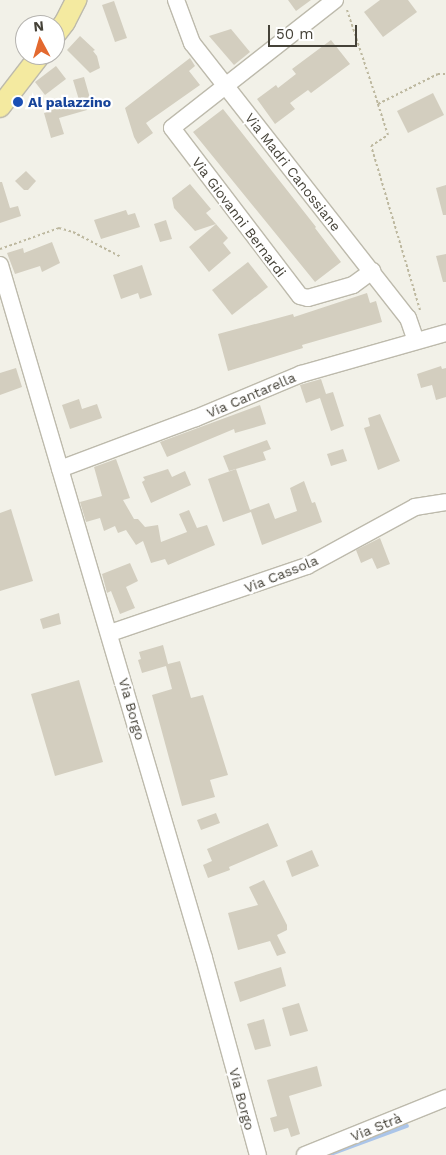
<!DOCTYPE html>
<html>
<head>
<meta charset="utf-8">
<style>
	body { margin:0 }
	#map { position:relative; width:446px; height:1155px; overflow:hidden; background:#f2f1e8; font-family:"Work Sans",sans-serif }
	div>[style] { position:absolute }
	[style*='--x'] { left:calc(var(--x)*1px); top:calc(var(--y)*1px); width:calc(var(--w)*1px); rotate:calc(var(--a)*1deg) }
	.stream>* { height:4px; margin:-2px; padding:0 2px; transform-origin:2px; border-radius:2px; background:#abc5e9 }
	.building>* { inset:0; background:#d3cebf }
	.path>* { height:2px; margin-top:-1px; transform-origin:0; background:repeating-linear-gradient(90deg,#bdb89f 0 2.5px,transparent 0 5px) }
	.roads { filter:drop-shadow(1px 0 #bdbaac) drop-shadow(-1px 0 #bdbaac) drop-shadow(0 1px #bdbaac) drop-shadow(0 -1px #bdbaac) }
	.minor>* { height:16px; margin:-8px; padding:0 8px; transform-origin:8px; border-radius:8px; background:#fff }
	.major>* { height:20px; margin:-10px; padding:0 10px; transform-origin:10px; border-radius:10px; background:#f4eaa0 }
	.dots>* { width:14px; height:14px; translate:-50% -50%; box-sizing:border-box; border:2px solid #fff; border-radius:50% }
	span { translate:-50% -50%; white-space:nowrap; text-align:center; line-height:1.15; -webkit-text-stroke:4.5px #fff; paint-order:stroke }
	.transit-label { font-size:14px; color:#164399; font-weight:700 }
	.left { translate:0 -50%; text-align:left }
	.street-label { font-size:14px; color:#454238 }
	.north { position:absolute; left:15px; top:15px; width:50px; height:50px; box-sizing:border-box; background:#fff; border:1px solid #b5b3af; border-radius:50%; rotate:354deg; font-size:14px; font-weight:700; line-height:20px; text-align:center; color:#454238 }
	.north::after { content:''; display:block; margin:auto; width:18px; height:22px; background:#e3692f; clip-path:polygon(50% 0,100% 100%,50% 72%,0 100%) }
	.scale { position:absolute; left:268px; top:25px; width:89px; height:22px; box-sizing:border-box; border:2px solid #454238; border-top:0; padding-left:6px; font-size:15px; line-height:18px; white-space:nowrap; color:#454238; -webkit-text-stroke:4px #fff; paint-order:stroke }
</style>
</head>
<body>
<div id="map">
	<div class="stream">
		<i style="--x:328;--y:1155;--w:84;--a:-20.2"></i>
	</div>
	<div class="building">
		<i style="clip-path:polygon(288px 0,311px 0,296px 11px)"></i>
		<i style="clip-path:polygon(380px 0,408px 0,417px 12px,383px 37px,364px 12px)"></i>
		<i style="clip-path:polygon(114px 1px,127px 38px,115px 42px,102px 5px)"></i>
		<i style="clip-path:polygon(231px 29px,250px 52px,234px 65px,209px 36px)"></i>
		<i style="clip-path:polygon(80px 36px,95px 50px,93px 51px,97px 56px,100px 68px,90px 73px,67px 50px)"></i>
		<i style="clip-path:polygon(331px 40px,350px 64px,311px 93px,308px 90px,290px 103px,295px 109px,275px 124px,257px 99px,276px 85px,278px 88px,296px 74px,292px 69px)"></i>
		<i style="clip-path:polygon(190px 58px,195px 66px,189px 71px,200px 85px,146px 123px,153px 133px,138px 144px,134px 137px,125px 108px)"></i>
		<i style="clip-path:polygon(56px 66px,66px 79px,45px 95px,35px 82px)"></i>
		<i style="clip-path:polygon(84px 77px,90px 98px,84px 100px,87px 110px,59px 118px,64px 134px,51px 138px,44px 113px,79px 100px,73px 80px)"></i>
		<i style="clip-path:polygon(433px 93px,444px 115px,408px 133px,397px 111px)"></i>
		<i style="clip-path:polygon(223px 109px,316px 227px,315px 228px,341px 262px,315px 282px,193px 132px)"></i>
		<i style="clip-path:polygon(26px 171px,36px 181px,28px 190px,24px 190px,15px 181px)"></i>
		<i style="clip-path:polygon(0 182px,2px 182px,10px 208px,18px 206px,21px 216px,0 223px)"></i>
		<i style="clip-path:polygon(190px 184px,211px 209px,206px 213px,216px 224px,195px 231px,174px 208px,172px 198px)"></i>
		<i style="clip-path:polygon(446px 185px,446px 215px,443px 215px,436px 188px)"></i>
		<i style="clip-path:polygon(126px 210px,128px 215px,135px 213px,140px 227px,101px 239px,94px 220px)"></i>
		<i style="clip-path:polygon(166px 220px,172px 239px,160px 242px,154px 224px)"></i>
		<i style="clip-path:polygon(216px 224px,228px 238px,223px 243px,231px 253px,209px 272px,189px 247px)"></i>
		<i style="clip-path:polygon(52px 242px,60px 263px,42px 272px,40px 266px,15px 274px,7px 253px,23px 248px,24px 253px)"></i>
		<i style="clip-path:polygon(446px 254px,446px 282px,443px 282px,436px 256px)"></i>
		<i style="clip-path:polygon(248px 262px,268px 287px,232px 315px,212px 290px)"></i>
		<i style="clip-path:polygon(142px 265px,152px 295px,140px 299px,138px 293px,121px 299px,113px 275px)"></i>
		<i style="clip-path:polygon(367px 293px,370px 303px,376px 301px,382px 322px,302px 345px,303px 348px,228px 371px,218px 334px,293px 314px,294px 317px)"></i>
		<i style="clip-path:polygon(441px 366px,442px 369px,446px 368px,446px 397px,436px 400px,432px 385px,421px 388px,417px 374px)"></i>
		<i style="clip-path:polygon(16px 368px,22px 387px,0 395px,0 373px)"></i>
		<i style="clip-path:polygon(321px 379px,326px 394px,333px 392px,344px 426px,331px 431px,320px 398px,306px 403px,300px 385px)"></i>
		<i style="clip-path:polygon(79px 399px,82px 409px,97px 404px,102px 418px,70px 429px,62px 405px)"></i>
		<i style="clip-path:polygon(260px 405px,266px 424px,235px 433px,234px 429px,167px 457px,160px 442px)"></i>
		<i style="clip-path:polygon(380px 414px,400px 461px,378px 470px,364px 428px,370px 426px,368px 418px)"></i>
		<i style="clip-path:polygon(267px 440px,271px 449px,263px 452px,266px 460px,229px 471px,223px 456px)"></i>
		<i style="clip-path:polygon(343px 449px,347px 461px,331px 466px,327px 454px)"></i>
		<i style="clip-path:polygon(116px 459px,130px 498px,123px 500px,134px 519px,138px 519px,145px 527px,158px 525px,161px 542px,187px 532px,179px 514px,189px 510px,197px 528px,207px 525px,215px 545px,168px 565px,165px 559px,151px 563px,143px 541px,136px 545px,126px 530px,118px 533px,115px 526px,104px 531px,100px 518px,86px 522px,80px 502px,102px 496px,94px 467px)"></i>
		<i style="clip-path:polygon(168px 469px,172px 477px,185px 471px,191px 485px,151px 503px,142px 482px,145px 480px,143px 477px)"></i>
		<i style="clip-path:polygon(236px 469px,250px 510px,269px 503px,275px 519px,297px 511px,290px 488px,304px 481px,312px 503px,315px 502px,322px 522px,262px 545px,251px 512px,223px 522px,208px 479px)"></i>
		<i style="clip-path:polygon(11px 509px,33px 581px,0 591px,0 513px)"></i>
		<i style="clip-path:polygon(380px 538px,390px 564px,377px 569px,372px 558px,361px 563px,356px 550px)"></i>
		<i style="clip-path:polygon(130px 563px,138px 581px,126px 587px,135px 608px,120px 614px,111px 591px,107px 593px,102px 574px)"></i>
		<i style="clip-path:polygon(59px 613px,61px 624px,43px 629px,40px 619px)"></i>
		<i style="clip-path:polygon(163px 645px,168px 664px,180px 661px,191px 698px,203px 695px,228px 775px,210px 780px,215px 797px,182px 806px,152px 695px,172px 689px,166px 666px,142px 673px,138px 660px,141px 659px,139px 652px)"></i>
		<i style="clip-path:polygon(79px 680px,103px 762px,55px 776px,31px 694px)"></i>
		<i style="clip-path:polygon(216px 813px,220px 823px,201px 830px,197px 820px)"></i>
		<i style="clip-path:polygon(268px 823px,278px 846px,229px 867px,230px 870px,208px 878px,203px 865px,212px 861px,207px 849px)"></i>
		<i style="clip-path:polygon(312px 850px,319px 866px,292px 877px,286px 861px)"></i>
		<i style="clip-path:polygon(264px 880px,287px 925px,287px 930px,277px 935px,286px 953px,277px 956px,270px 941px,238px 950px,228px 913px,258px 905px,249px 887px)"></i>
		<i style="clip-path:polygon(281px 967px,286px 986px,240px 1002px,234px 982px)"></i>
		<i style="clip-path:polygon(299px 1003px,308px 1031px,290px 1036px,282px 1008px)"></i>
		<i style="clip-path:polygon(264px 1019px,271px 1046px,255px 1050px,247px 1024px)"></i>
		<i style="clip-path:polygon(317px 1066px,322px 1086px,289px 1096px,300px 1134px,291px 1137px,288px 1128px,274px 1132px,270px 1118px,277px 1116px,267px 1080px)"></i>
	</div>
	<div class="path">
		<i style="--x:347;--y:10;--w:99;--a:71.7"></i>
		<i style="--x:0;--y:249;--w:63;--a:-19.6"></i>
		<i style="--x:59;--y:228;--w:15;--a:16"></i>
		<i style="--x:73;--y:232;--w:54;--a:27.5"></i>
		<i style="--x:420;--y:310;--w:171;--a:-106.6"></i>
		<i style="--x:371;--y:146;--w:20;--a:-33"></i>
		<i style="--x:388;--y:135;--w:33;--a:-108"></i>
		<i style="--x:378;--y:104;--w:67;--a:-26.6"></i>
		<i style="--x:438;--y:74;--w:8;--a:0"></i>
	</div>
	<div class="roads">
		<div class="minor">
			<i style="--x:176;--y:0;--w:46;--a:69.6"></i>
			<i style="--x:192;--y:43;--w:350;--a:51.9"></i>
			<i style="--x:408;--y:318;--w:24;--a:71"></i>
			<i style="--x:335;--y:0;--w:207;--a:141.9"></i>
			<i style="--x:172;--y:128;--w:211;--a:52.7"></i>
			<i style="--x:300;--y:296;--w:8;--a:14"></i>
			<i style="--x:308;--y:298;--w:47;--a:-16.1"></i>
			<i style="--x:353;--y:285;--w:24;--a:-36"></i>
			<i style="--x:0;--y:265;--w:722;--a:73.6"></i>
			<i style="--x:204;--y:958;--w:204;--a:74.7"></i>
			<i style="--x:60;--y:469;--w:145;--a:-20.6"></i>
			<i style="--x:196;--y:418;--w:114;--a:-22.7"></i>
			<i style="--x:301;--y:374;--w:151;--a:-15.8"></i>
			<i style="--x:110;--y:633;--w:208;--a:-18.8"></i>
			<i style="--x:307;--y:566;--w:123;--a:-28.6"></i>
			<i style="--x:415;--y:507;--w:31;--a:-9"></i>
			<i style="--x:305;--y:1155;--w:152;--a:-22"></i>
		</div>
		<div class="major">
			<i style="--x:55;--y:35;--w:16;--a:-52"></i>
			<i style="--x:65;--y:22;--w:25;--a:-63"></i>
			<i style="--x:0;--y:107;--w:66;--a:-52.4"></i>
		</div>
	</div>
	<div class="dots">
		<i style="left:18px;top:102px;background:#1a4fb4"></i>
	</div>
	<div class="transit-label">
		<span class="left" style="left:28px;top:102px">Al palazzino</span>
	</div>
	<div class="street-label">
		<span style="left:293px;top:172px;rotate:52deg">Via Madri Canossiane</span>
		<span style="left:239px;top:217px;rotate:53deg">Via Giovanni Bernardi</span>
		<span style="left:251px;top:395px;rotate:-23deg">Via Cantarella</span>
		<span style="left:281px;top:574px;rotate:-22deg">Via Cassola</span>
		<span style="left:132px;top:709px;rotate:74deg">Via Borgo</span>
		<span style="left:242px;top:1099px;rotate:75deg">Via Borgo</span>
		<span style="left:376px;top:1127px;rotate:-22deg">Via Strà</span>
	</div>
	<div class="north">N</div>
	<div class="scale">50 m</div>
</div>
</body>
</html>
